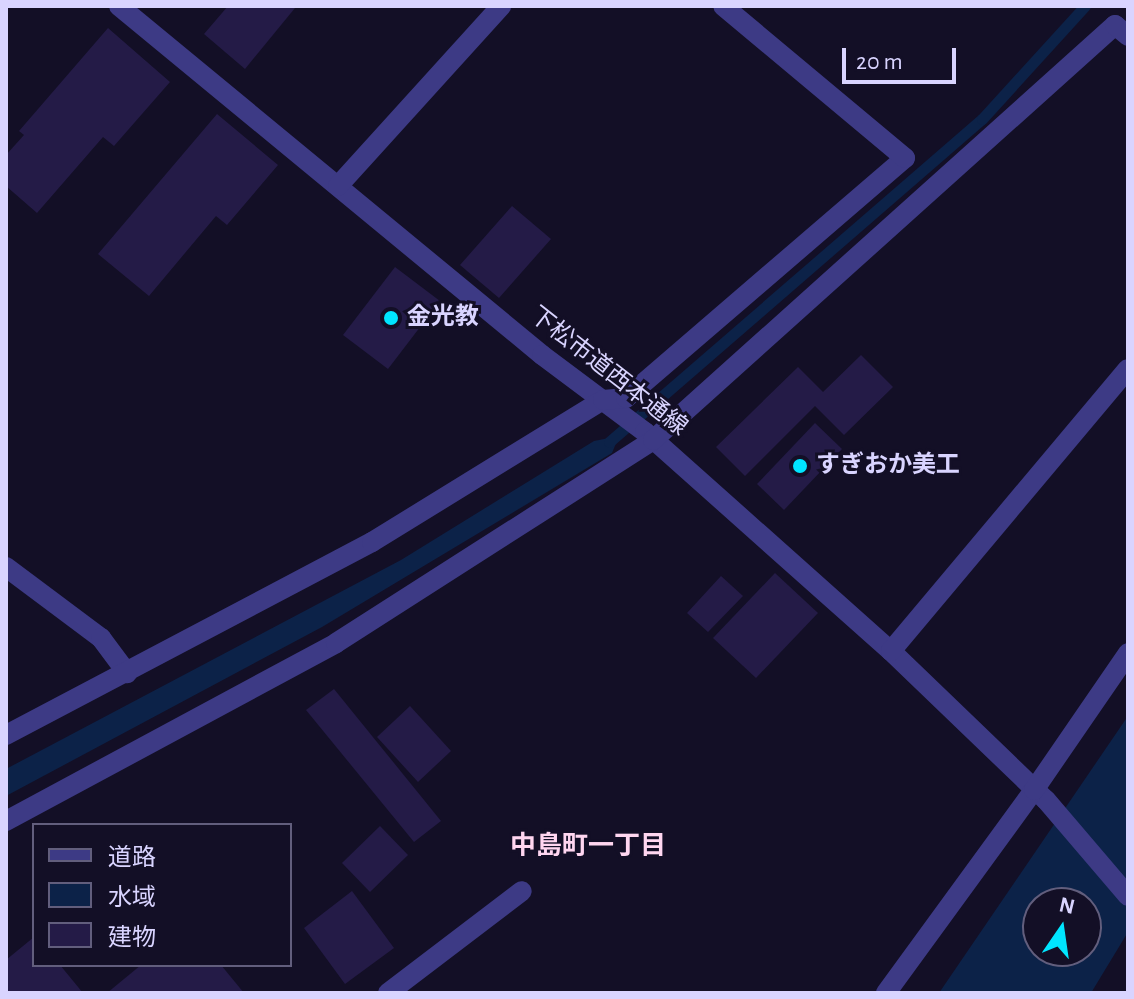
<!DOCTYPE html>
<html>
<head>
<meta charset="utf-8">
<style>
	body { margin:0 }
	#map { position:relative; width:1134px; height:999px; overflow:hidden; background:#130f26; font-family:"Alegreya Sans","Noto Sans JP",sans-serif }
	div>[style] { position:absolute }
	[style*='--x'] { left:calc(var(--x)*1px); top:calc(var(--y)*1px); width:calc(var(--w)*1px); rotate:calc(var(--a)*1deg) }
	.water>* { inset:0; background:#0c2248 }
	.stream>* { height:11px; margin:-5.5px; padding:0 5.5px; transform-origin:5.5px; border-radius:5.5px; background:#0c2248 }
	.building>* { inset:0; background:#241b47 }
	.minor>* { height:20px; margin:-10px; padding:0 10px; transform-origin:10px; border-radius:10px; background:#3d3a85 }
	.dots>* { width:22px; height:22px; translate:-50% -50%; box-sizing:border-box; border:4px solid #130f26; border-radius:50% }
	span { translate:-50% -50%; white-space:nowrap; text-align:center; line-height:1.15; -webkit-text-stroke:6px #130f26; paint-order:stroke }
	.poi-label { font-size:24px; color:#d9d4ff; font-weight:700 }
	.left { translate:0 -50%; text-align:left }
	.street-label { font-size:24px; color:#d9d4ff }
	.neighbourhood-label { font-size:26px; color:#ffd6f0; font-weight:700 }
	.frame { position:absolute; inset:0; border:8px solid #d9d4ff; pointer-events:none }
	.legend { position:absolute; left:32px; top:823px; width:260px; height:144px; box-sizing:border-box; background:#130f26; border:2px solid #625e7d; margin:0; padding:10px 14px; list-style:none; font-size:24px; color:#d9d4ff }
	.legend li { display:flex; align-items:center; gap:16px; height:40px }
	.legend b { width:40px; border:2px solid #625e7d }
	.north { position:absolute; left:1022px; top:887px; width:80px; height:80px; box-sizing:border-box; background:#130f26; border:2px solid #625e7d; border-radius:50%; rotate:13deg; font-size:22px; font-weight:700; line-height:32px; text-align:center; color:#d9d4ff }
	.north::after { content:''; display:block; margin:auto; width:28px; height:36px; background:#00e5ff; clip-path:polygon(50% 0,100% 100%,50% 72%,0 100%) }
	.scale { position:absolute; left:842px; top:48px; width:114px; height:36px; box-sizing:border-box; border:4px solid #d9d4ff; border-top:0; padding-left:10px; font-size:24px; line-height:28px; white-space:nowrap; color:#d9d4ff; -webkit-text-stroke:6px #130f26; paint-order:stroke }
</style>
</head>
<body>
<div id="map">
	<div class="water">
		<i style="clip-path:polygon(619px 436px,612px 453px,322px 627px,6px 796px,6px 769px,401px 560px,594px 441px)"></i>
		<i style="clip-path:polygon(evenodd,1128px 716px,1128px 932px,1091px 993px,939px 993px,1128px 716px,1038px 903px,1086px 903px,1086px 951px,1038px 951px,1038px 903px)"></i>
	</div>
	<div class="stream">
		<i style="--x:609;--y:442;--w:493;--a:-40.9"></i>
		<i style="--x:982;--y:119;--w:153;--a:-47.7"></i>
	</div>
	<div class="building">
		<i style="clip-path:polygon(228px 6px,292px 6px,295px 8px,245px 69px,204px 34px)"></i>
		<i style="clip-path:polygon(108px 28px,170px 82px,114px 146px,103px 137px,37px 213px,6px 186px,6px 155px,24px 135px,19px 131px)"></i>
		<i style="clip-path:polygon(217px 114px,278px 165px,227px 225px,216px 216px,149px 296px,98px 254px)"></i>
		<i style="clip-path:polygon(512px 206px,551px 239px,499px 298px,460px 265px)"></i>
		<i style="clip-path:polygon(395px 267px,440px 301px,388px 369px,343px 335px)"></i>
		<i style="clip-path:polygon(861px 355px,893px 387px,844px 435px,815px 406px,745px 476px,716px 447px,798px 367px,823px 392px)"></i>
		<i style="clip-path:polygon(815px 423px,842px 449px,784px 510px,757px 484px)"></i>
		<i style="clip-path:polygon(775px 573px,818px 613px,756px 678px,713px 638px)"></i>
		<i style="clip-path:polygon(721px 576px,743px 596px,708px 632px,687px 613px)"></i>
		<i style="clip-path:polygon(334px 689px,441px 821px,414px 842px,306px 710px)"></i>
		<i style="clip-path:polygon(410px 706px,451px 751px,418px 782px,377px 737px)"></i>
		<i style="clip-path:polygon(380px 826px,408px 855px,370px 892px,342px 863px)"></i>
		<i style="clip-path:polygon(352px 891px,394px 948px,345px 984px,304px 928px)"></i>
		<i style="clip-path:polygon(34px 937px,34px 965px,60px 965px,83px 993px,6px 993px,6px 960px)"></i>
		<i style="clip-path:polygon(141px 965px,221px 965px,244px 993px,107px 993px)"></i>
	</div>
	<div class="minor">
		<i style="--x:119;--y:6;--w:548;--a:39.52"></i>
		<i style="--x:542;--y:355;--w:129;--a:36.8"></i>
		<i style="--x:645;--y:432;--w:329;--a:41.7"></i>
		<i style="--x:891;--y:651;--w:215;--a:43.9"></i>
		<i style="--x:1046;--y:800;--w:126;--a:49.5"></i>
		<i style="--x:338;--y:186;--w:243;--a:-47.8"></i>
		<i style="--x:6;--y:567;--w:119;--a:36.8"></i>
		<i style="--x:101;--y:638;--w:44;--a:53.4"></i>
		<i style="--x:891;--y:651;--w:368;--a:-50"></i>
		<i style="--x:6;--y:735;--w:414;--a:-27.8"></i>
		<i style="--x:372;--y:542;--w:271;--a:-31.6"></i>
		<i style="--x:603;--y:400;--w:23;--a:-5"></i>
		<i style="--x:626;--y:398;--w:368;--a:-40.7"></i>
		<i style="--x:905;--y:158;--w:237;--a:-140.1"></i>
		<i style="--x:6;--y:821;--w:375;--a:-28.3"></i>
		<i style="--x:336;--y:643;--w:376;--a:-32.6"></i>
		<i style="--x:653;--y:440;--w:621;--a:-41.93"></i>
		<i style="--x:1115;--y:25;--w:17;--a:40"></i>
		<i style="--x:388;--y:993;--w:168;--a:-37.3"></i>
		<i style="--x:886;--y:993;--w:251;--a:-53.9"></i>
		<i style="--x:1034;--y:790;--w:166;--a:-55.5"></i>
	</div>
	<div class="dots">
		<i style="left:391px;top:318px;background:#00e5ff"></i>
		<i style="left:800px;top:466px;background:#00e5ff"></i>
	</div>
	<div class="poi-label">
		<span class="left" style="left:407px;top:318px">金光教</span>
		<span class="left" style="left:816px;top:466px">すぎおか美工</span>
	</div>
	<div class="street-label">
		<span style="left:608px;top:372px;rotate:38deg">下松市道西本通線</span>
	</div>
	<div class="neighbourhood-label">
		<span style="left:588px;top:847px">中島町一丁目</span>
	</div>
	<div class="frame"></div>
	<ul class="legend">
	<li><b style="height:10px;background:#3d3a85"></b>道路</li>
	<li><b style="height:22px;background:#0c2248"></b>水域</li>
	<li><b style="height:22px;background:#241b47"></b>建物</li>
	</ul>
	<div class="north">N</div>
	<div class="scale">20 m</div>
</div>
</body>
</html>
